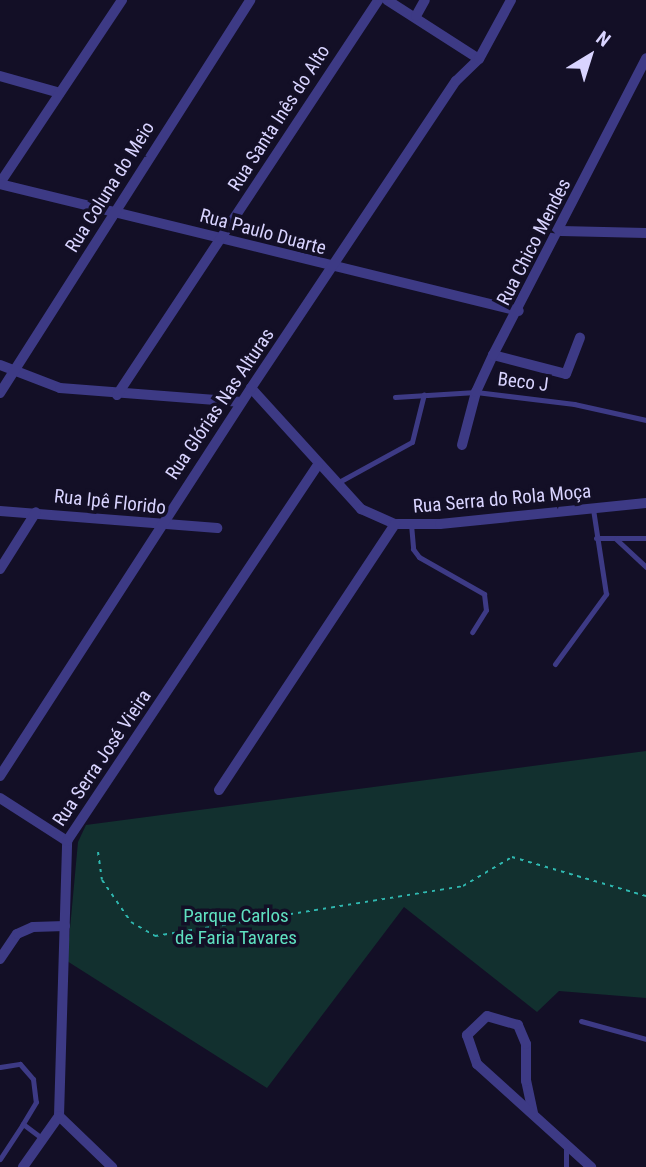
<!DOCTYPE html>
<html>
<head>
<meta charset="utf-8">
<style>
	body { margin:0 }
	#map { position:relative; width:646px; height:1167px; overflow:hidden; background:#130f26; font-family:"Roboto Condensed",sans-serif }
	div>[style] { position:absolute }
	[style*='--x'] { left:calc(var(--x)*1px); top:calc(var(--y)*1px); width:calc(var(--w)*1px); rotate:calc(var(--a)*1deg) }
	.green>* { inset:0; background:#12302f }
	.path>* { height:2px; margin-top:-1px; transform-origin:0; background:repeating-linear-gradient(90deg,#2fb8b0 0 3.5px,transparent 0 8.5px) }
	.lane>* { height:5px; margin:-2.5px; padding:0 2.5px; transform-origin:2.5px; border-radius:2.5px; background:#3d3a85 }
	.street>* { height:10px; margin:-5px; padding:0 5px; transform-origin:5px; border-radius:5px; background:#3d3a85 }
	span { translate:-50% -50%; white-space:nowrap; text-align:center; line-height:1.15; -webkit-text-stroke:7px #130f26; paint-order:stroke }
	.street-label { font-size:19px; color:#d9d4ff }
	.park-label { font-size:19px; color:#5fe0c0 }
	.north { position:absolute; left:555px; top:21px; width:70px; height:70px; -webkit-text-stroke:5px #130f26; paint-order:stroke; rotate:38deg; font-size:19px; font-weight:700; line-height:28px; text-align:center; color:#d9d4ff }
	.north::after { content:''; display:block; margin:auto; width:24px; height:32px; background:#d9d4ff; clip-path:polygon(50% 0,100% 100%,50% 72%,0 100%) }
</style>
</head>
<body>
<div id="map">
	<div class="green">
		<i style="clip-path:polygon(646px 751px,646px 998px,559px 991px,537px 1012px,404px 907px,267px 1088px,67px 961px,78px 842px,86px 825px)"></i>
	</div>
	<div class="path">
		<i style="--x:98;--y:852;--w:28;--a:82"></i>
		<i style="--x:102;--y:880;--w:51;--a:55.4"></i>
		<i style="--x:131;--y:922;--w:28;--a:30"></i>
		<i style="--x:155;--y:936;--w:312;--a:-9.2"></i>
		<i style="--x:463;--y:886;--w:57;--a:-30.6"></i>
		<i style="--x:512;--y:857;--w:140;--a:16.2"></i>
	</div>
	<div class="lane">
		<i style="--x:395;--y:397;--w:81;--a:-3.5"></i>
		<i style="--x:476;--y:392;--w:99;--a:7"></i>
		<i style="--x:574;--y:404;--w:74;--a:12.5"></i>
		<i style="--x:337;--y:483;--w:85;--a:-28.7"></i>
		<i style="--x:412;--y:442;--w:49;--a:-76"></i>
		<i style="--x:411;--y:524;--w:25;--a:85"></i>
		<i style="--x:413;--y:549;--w:10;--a:53"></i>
		<i style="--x:419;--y:557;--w:75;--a:29.6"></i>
		<i style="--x:484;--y:594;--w:16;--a:83"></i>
		<i style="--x:486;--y:610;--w:26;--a:122"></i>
		<i style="--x:596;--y:538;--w:50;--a:0"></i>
		<i style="--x:616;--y:539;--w:41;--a:43"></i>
		<i style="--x:555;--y:664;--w:87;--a:-53.9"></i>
		<i style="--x:606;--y:594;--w:86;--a:-98.7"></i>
		<i style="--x:581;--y:1021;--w:67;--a:15.5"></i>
		<i style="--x:0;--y:1067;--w:20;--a:-9"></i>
		<i style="--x:20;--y:1064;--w:20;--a:49"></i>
		<i style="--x:33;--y:1079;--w:23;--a:83"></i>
		<i style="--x:36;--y:1102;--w:26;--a:121"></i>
		<i style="--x:0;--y:1159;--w:42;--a:-56.7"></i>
		<i style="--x:23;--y:1124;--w:25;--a:37"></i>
		<i style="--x:566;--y:1167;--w:20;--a:-90"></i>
	</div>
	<div class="street">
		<i style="--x:387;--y:0;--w:109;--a:32.7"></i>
		<i style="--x:416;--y:16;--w:18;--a:-61"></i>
		<i style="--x:0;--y:76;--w:62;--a:15.8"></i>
		<i style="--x:0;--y:183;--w:220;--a:-56.3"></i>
		<i style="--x:0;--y:184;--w:534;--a:13.75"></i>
		<i style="--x:561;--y:231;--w:85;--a:1.3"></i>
		<i style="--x:493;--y:355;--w:75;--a:14.6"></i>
		<i style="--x:566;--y:374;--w:39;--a:-69"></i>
		<i style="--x:0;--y:365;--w:64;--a:21"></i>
		<i style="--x:60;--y:388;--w:182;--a:4.4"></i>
		<i style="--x:251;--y:388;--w:164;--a:47.7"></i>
		<i style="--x:361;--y:509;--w:37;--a:24"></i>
		<i style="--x:395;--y:524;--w:45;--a:0"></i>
		<i style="--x:440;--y:524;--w:207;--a:-5.8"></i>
		<i style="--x:0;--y:393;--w:466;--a:-57.5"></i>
		<i style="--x:117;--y:395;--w:473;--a:-56.5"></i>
		<i style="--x:462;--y:445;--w:55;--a:-75.2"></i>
		<i style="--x:476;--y:392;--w:41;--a:-65.3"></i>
		<i style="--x:493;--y:355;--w:334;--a:-62.7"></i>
		<i style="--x:0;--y:511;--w:218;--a:4.5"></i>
		<i style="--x:0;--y:569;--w:67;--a:-57.7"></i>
		<i style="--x:0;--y:776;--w:462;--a:-57.1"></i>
		<i style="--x:251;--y:388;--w:369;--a:-56.3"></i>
		<i style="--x:456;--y:81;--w:32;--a:-44"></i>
		<i style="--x:479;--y:59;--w:67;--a:-61.5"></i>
		<i style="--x:219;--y:790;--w:319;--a:-56.5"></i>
		<i style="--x:0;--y:798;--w:80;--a:32.7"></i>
		<i style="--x:0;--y:959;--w:30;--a:-56"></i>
		<i style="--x:17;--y:934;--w:17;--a:-24"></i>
		<i style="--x:33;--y:927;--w:32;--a:-2"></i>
		<i style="--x:533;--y:1113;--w:33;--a:-102"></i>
		<i style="--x:526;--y:1081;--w:37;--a:-90"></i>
		<i style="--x:526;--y:1044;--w:21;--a:-113"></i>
		<i style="--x:518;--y:1025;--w:32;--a:-164"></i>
		<i style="--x:487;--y:1016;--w:28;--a:136"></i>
		<i style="--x:467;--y:1035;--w:31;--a:71"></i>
		<i style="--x:477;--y:1064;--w:154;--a:42.1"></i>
		<i style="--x:59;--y:1116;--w:275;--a:-88.3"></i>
		<i style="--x:67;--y:841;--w:452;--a:-56.3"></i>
		<i style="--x:59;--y:1116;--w:74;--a:43.9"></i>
		<i style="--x:23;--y:1167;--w:62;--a:-54.8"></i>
	</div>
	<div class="street-label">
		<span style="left:279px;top:118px;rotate:-57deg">Rua Santa Inês do Alto</span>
		<span style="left:110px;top:187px;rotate:-58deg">Rua Coluna do Meio</span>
		<span style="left:263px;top:232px;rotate:15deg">Rua Paulo Duarte</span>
		<span style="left:534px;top:242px;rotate:-63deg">Rua Chico Mendes</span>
		<span style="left:523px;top:382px;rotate:7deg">Beco J</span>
		<span style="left:220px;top:404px;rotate:-56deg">Rua Glórias Nas Alturas</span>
		<span style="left:502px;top:499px;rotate:-5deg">Rua Serra do Rola Moça</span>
		<span style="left:110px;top:502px;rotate:6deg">Rua Ipê Florido</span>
		<span style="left:102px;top:758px;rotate:-56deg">Rua Serra José Vieira</span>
	</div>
	<div class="park-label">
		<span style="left:236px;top:927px">Parque Carlos<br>de Faria Tavares</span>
	</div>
	<div class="north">N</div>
</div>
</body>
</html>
